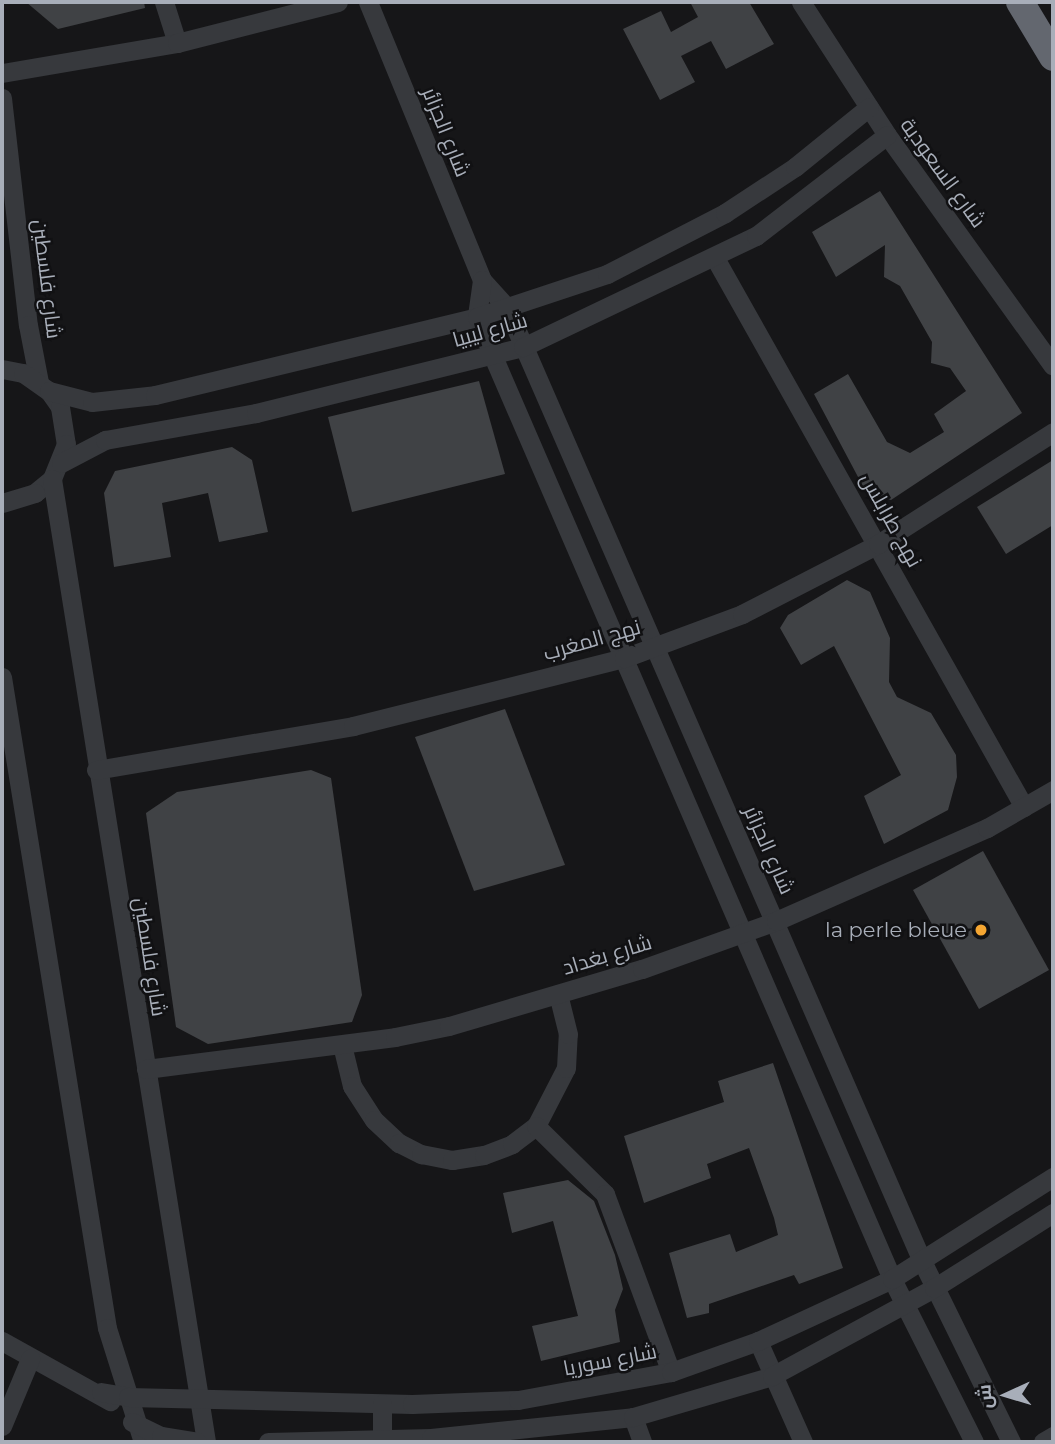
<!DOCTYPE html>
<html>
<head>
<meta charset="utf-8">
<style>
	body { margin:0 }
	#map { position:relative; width:1055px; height:1444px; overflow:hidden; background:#161618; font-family:Montserrat,Cairo,sans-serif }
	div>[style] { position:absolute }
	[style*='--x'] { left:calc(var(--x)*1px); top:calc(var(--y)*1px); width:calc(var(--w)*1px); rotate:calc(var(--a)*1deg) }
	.building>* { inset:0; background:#404245 }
	.minor>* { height:19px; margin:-9.5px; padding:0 9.5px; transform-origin:9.5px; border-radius:9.5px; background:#37393d }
	.highway>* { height:28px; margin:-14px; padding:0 14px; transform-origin:14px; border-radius:14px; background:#63676f }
	.dots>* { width:19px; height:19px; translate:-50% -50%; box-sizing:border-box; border:4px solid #111113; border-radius:50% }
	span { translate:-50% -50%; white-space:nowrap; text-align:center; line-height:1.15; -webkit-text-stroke:5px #111113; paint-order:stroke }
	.street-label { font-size:21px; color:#a8aeb9 }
	.poi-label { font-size:21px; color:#a8aeb9 }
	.right { translate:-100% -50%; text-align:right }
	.frame { position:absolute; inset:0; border:4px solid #a8aeb9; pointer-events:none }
	.north { position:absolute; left:971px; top:1360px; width:70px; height:70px; -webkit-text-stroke:5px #111113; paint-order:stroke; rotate:266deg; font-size:19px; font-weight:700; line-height:28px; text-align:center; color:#a8aeb9 }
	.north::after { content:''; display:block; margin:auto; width:24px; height:32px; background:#a8aeb9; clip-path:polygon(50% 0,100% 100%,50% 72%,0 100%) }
</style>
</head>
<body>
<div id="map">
	<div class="building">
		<i style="clip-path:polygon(26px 2px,144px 2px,145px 8px,58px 29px)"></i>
		<i style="clip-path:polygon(690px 2px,749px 2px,774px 44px,726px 69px,711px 41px,681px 56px,695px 82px,660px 100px,623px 29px,661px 11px,671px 32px,698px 17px)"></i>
		<i style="clip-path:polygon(880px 191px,1022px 413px,891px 500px,866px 492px,814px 394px,848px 374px,887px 442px,910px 453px,944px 432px,934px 414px,966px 391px,950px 368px,931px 363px,932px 342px,900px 286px,884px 277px,885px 245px,836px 277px,812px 232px)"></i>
		<i style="clip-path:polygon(479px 381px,505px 474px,352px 512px,328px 417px)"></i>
		<i style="clip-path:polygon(232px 447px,252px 460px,268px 532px,219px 542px,208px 493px,162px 503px,171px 557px,114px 567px,104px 493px,115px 471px)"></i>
		<i style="clip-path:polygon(1053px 460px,1053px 525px,1006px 554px,977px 507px)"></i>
		<i style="clip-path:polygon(847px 580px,870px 592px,890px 638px,889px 682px,897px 697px,931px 713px,956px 755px,957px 777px,948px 810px,884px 844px,864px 796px,901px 775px,834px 646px,801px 665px,780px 628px,788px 615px)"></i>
		<i style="clip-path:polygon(505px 709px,565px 865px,474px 891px,415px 737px)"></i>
		<i style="clip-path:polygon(311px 770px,331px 778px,362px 995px,352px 1022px,208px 1044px,176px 1027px,146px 813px,177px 792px)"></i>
		<i style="clip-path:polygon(983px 851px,1049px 970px,979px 1009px,913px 890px)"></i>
		<i style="clip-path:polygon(773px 1063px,843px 1268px,799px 1284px,794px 1275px,709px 1304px,709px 1313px,687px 1318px,669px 1253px,730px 1234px,736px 1252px,778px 1235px,774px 1218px,749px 1148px,707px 1164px,711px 1178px,644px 1203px,624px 1136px,724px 1102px,718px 1081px)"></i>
		<i style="clip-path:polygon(568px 1180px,594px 1201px,615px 1255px,623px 1289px,615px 1310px,620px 1342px,541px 1361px,532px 1326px,578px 1316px,553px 1221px,512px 1233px,503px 1193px)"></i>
	</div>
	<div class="minor">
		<i style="--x:164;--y:2;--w:43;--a:72.4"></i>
		<i style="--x:368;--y:2;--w:300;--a:67.7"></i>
		<i style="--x:482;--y:280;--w:38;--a:48"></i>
		<i style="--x:507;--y:308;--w:1039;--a:66.47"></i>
		<i style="--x:922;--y:1261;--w:202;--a:63.8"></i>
		<i style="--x:801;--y:2;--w:158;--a:57.1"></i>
		<i style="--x:887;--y:135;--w:284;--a:54.3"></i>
		<i style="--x:2;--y:73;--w:178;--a:-9.7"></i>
		<i style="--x:177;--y:43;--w:166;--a:-14.3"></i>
		<i style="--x:2;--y:98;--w:228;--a:83.5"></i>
		<i style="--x:28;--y:325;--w:58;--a:79.1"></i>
		<i style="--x:715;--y:258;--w:630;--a:60.63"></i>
		<i style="--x:482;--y:280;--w:37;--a:98"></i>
		<i style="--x:477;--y:317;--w:40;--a:68"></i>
		<i style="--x:492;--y:354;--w:1008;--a:66.61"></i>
		<i style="--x:892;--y:1279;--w:182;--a:63.3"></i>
		<i style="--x:2;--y:369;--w:21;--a:11"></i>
		<i style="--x:23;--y:373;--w:32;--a:35"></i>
		<i style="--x:49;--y:391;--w:19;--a:55"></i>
		<i style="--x:60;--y:407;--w:37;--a:81"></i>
		<i style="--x:66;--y:444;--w:38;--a:112"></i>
		<i style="--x:52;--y:479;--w:22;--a:141"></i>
		<i style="--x:35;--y:493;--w:34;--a:163"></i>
		<i style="--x:49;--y:391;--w:44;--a:14.3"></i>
		<i style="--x:92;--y:402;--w:63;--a:-6.3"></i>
		<i style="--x:155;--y:395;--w:331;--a:-13.6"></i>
		<i style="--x:477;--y:317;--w:137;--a:-18.3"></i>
		<i style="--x:607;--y:274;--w:133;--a:-27.3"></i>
		<i style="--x:725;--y:213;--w:84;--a:-33.3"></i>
		<i style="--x:795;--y:167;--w:95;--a:-39"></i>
		<i style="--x:61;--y:463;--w:50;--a:-27.6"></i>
		<i style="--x:105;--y:440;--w:153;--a:-10.1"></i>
		<i style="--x:256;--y:413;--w:275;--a:-13.9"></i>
		<i style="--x:523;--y:347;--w:258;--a:-25.5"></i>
		<i style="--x:756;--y:236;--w:165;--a:-37.6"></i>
		<i style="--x:52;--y:479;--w:975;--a:80.91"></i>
		<i style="--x:2;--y:677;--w:659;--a:80.84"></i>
		<i style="--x:107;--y:1328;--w:120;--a:72.5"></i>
		<i style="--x:96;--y:770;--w:261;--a:-9.7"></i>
		<i style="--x:353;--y:726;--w:279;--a:-14.1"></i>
		<i style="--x:624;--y:658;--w:126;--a:-20.4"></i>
		<i style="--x:742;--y:614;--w:153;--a:-27.2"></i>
		<i style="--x:878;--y:544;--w:208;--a:-32.6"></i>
		<i style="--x:342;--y:1045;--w:42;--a:76.3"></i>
		<i style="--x:352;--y:1086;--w:40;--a:57.1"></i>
		<i style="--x:374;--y:1120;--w:34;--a:43"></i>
		<i style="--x:399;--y:1143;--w:25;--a:27"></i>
		<i style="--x:421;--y:1154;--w:32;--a:11"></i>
		<i style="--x:452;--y:1160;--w:32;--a:-9"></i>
		<i style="--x:484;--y:1155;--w:30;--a:-21"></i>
		<i style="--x:512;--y:1144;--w:30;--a:-37"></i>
		<i style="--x:536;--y:1126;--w:65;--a:-62.7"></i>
		<i style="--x:566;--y:1068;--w:34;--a:-87"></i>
		<i style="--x:568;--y:1034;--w:41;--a:-104"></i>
		<i style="--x:146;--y:1069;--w:251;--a:-7.3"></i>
		<i style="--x:395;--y:1037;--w:55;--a:-11.5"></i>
		<i style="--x:449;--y:1026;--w:201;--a:-16.5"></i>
		<i style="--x:642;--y:969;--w:142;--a:-19.7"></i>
		<i style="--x:776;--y:921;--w:231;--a:-23.8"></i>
		<i style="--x:987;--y:828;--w:76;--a:-29.9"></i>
		<i style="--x:536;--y:1126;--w:97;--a:44.6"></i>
		<i style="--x:605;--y:1194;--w:190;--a:69.7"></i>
		<i style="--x:2;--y:1341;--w:124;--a:29.1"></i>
		<i style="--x:758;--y:1341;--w:111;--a:66"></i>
		<i style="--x:101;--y:1392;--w:27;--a:10"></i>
		<i style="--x:128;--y:1397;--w:284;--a:1.4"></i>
		<i style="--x:412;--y:1404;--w:106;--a:-2.2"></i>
		<i style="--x:518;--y:1400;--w:156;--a:-10.4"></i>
		<i style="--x:671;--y:1372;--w:92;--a:-19.6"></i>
		<i style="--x:758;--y:1341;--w:148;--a:-24.8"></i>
		<i style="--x:892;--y:1279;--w:191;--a:-32.4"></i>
		<i style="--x:633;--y:1417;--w:27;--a:70"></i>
		<i style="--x:132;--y:1422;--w:32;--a:26"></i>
		<i style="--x:161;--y:1436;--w:36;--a:9"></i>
		<i style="--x:2;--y:1426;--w:73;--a:-67.3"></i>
		<i style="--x:382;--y:1439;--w:35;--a:-90"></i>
		<i style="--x:268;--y:1442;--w:163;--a:-1.4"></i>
		<i style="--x:431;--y:1438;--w:203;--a:-5.9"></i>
		<i style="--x:633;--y:1417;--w:145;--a:-16.4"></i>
		<i style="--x:772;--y:1376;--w:184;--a:-28.5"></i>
		<i style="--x:934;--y:1288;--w:141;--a:-32.2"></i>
		<i style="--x:1043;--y:1442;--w:12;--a:-31"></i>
	</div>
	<div class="highway">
		<i style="--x:1020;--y:2;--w:64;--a:59"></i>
	</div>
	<div class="dots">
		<i style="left:981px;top:930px;background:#f5a632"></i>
	</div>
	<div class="street-label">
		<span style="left:446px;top:132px;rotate:68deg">شارع الجزائر</span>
		<span style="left:943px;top:173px;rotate:54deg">شارع السعودية</span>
		<span style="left:47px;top:279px;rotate:83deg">شارع فلسطين</span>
		<span style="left:490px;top:330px;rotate:-16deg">شارع ليبيا</span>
		<span style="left:891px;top:520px;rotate:61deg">نهج طرابلس</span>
		<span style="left:592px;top:640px;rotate:-16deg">نهج المغرب</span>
		<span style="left:769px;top:850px;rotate:66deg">شارع الجزائر</span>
		<span style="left:607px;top:955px;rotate:-17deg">شارع بغداد</span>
		<span style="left:150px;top:957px;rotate:81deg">شارع فلسطين</span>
		<span style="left:610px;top:1360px;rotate:-11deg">شارع سوريا</span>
	</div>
	<div class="poi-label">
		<span class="right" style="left:967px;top:930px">la perle bleue</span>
	</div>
	<div class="frame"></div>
	<div class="north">ش</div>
</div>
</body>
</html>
